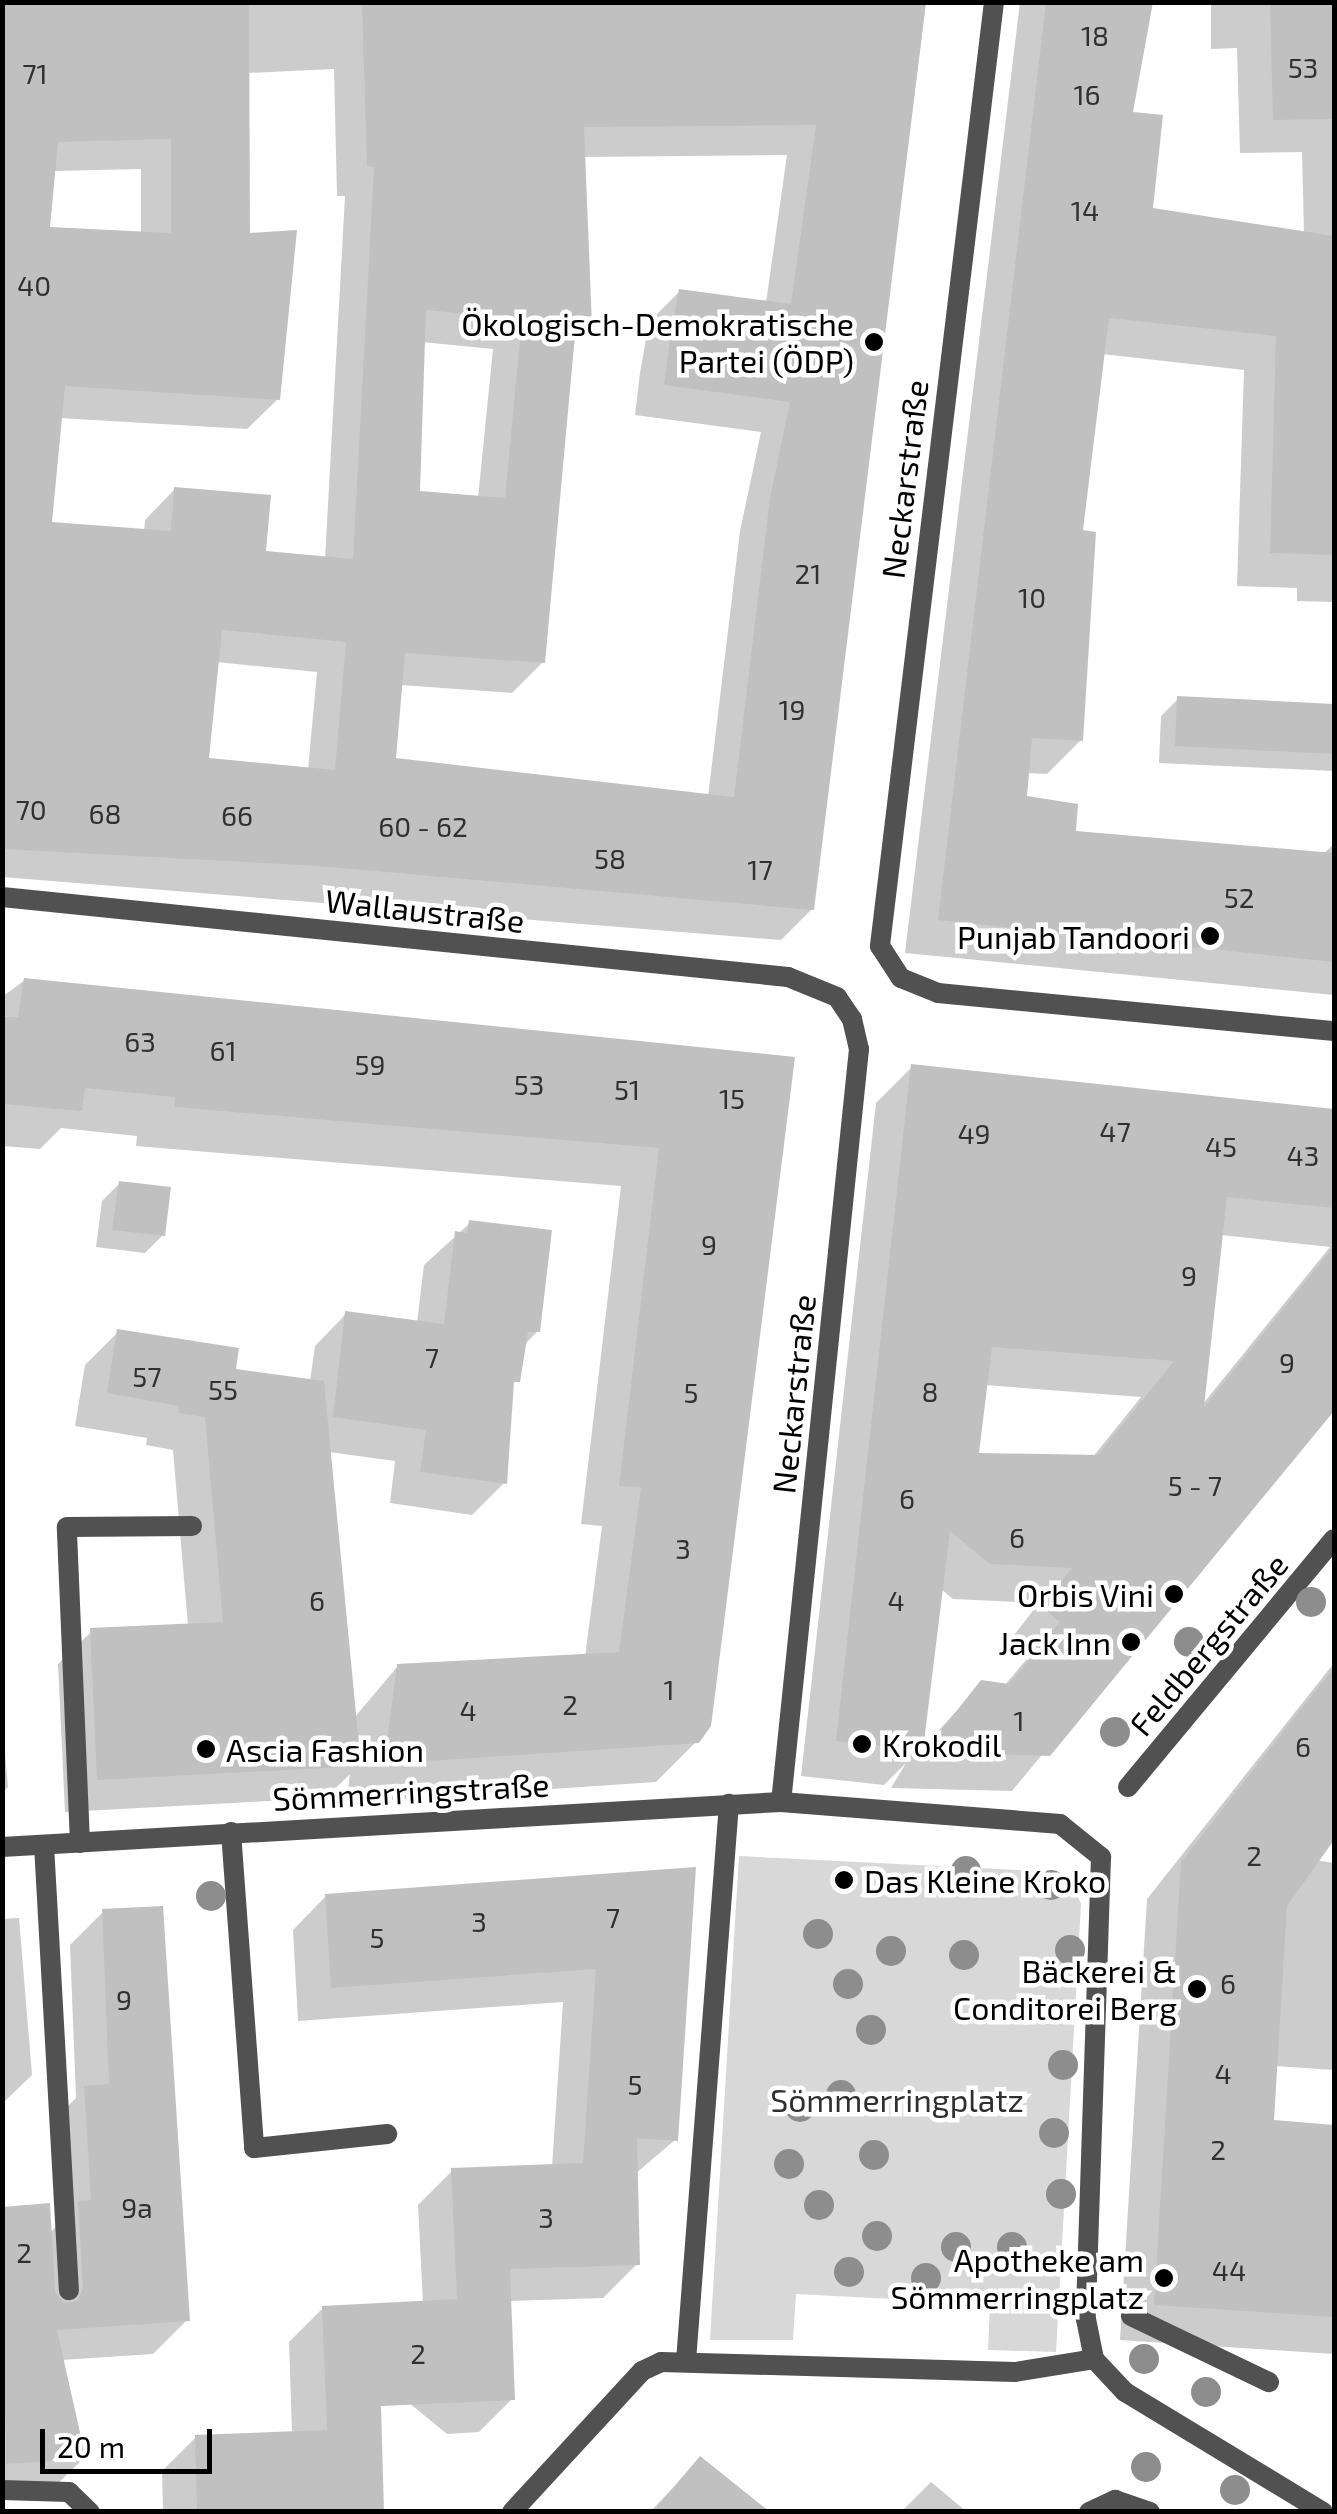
<!DOCTYPE html>
<html>
<head>
<meta charset="utf-8">
<style>
	body { margin:0 }
	#map { position:relative; width:1337px; height:2514px; overflow:hidden; background:#fff; font-family:"Exo 2",sans-serif }
	div>[style] { position:absolute }
	[style*='--x'] { left:calc(var(--x)*1px); top:calc(var(--y)*1px); width:calc(var(--w)*1px); rotate:calc(var(--a)*1deg) }
	.green>* { inset:0; background:#d8d8d8 }
	.shadow>* { inset:0; background:#0003 }
	.building>* { inset:0; background:#c0c0c0 }
	.lane>* { height:20px; margin:-10px; padding:0 10px; transform-origin:10px; border-radius:10px; background:#515151 }
	.street>* { height:20px; margin:-10px; padding:0 10px; transform-origin:10px; border-radius:10px; background:#515151 }
	.trees>* { width:30px; height:30px; margin:-15px; border-radius:50%; background:#8d8d8d }
	.dots>* { width:28px; height:28px; translate:-50% -50%; box-sizing:border-box; border:5px solid #fff; border-radius:50% }
	span { translate:-50% -50%; white-space:nowrap; text-align:center; line-height:1.15; -webkit-text-stroke:9px #fff; paint-order:stroke }
	.number-label { font-size:28px; color:#303030 }
	.number-label span { -webkit-text-stroke-width:0 }
	.poi-label { font-size:32px; color:#000 }
	.right { translate:-100% -50%; text-align:right }
	.left { translate:0 -50%; text-align:left }
	.street-label { font-size:32px; color:#000 }
	.park-label { font-size:32px; color:#2f2f2f }
	.frame { position:absolute; inset:0; border:5px solid #000; pointer-events:none }
	.scale { position:absolute; left:40px; top:2429px; width:172px; height:45px; box-sizing:border-box; border:5px solid #000; border-top:0; padding-left:12px; font-size:30px; line-height:35px; white-space:nowrap; color:#000; -webkit-text-stroke:8px #fff; paint-order:stroke }
</style>
</head>
<body>
<div id="map">
	<div class="green">
		<i style="clip-path:polygon(739px 1856px,1056px 1872px,1073px 1885px,1081px 1904px,1056px 2352px,988px 2350px,990px 2304px,796px 2294px,793px 2340px,710px 2340px)"></i>
	</div>
	<div class="shadow">
		<i style="clip-path:polygon(evenodd,2px 2px,926px 2px,812px 909px,781px 940px,2px 877px,2px 2px,334px 69px,337px 196px,345px 196px,325px 559px,263px 553px,175px 489px,145px 520px,144px 532px,49px 524px,59px 418px,247px 429px,278px 399px,248px 236px,247px 73px,334px 69px,2px 2px,787px 155px,766px 303px,680px 291px,649px 322px,640px 373px,635px 415px,761px 432px,740px 531px,708px 797px,393px 760px,400px 685px,512px 693px,543px 662px,572px 342px,589px 324px,583px 157px,787px 155px,2px 2px,141px 169px,141px 234px,47px 229px,53px 171px,141px 169px,2px 2px,422px 342px,493px 349px,478px 498px,417px 493px,422px 342px,2px 2px,216px 662px,317px 672px,308px 770px,206px 760px,216px 662px)"></i>
		<i style="clip-path:polygon(1020px 2px,1151px 2px,1130px 115px,1150px 210px,1304px 234px,1302px 152px,1240px 153px,1237px 48px,1211px 49px,1211px 2px,1334px 2px,1334px 602px,1297px 601px,1297px 588px,1237px 586px,1244px 370px,1102px 354px,1080px 533px,1081px 740px,1047px 774px,1026px 773px,1024px 798px,1073px 833px,1322px 855px,1334px 844px,1334px 995px,905px 953px)"></i>
		<i style="clip-path:polygon(1178px 699px,1334px 706px,1334px 771px,1159px 763px,1161px 716px)"></i>
		<i style="clip-path:polygon(25px 980px,793px 1059px,697px 1741px,656px 1782px,346px 1803px,350px 1774px,326px 1798px,65px 1812px,58px 1664px,92px 1631px,188px 1626px,173px 1450px,146px 1445px,147px 1438px,75px 1426px,85px 1365px,118px 1332px,234px 1371px,310px 1381px,315px 1346px,346px 1314px,417px 1323px,424px 1265px,470px 1223px,538px 1331px,523px 1346px,511px 1388px,504px 1483px,472px 1515px,390px 1503px,395px 1461px,329px 1452px,354px 1718px,398px 1666px,585px 1657px,602px 1526px,581px 1524px,621px 1186px,136px 1146px,137px 1136px,61px 1128px,40px 1149px,3px 1146px,2px 1152px,2px 997px)"></i>
		<i style="clip-path:polygon(evenodd,912px 1067px,1334px 1110px,1334px 1402px,1012px 1791px,891px 1788px,906px 1763px,884px 1785px,801px 1776px,876px 1103px,912px 1067px,1221px 1235px,1330px 1247px,1202px 1405px,1221px 1235px,912px 1067px,985px 1385px,1141px 1397px,1092px 1458px,976px 1455px,985px 1385px,912px 1067px,941px 1589px,953px 1599px,1039px 1603px,1007px 1644px,1026px 1660px,1004px 1686px,982px 1683px,920px 1751px,941px 1589px)"></i>
		<i style="clip-path:polygon(119px 1184px,163px 1235px,145px 1253px,96px 1247px,102px 1201px)"></i>
		<i style="clip-path:polygon(1334px 1663px,1334px 1836px,1315px 1860px,1334px 1863px,1334px 2070px,1275px 2066px,1272px 2122px,1334px 2128px,1334px 2354px,1120px 2340px,1147px 1899px)"></i>
		<i style="clip-path:polygon(2px 1719px,8px 1787px,2px 1793px)"></i>
		<i style="clip-path:polygon(694px 1869px,675px 2140px,635px 2174px,637px 2264px,603px 2298px,509px 2301px,513px 2398px,479px 2432px,447px 2434px,359px 2362px,382px 2512px,163px 2512px,162px 2471px,196px 2437px,292px 2433px,289px 2342px,323px 2308px,423px 2303px,418px 2205px,452px 2171px,552px 2167px,563px 2002px,298px 2021px,293px 1930px,326px 1896px)"></i>
		<i style="clip-path:polygon(103px 1912px,187px 2320px,153px 2354px,61px 2360px,84px 2458px,50px 2491px,2px 2494px,2px 2209px,50px 2233px,58px 2224px,52px 2122px,76px 2098px,70px 1945px)"></i>
		<i style="clip-path:polygon(19px 1918px,32px 2075px,2px 2104px,2px 1919px)"></i>
		<i style="clip-path:polygon(700px 2459px,766px 2512px,650px 2512px)"></i>
		<i style="clip-path:polygon(931px 2482px,967px 2512px,901px 2512px)"></i>
	</div>
	<div class="building">
		<i style="clip-path:polygon(evenodd,2px 2px,249px 2px,250px 233px,297px 230px,280px 400px,65px 386px,52px 522px,171px 531px,174px 487px,271px 495px,266px 551px,353px 559px,374px 167px,367px 166px,362px 2px,926px 2px,814px 910px,319px 866px,2px 849px,2px 2px,816px 125px,791px 304px,679px 289px,670px 340px,664px 385px,790px 402px,770px 498px,734px 797px,396px 758px,405px 653px,545px 663px,576px 324px,592px 325px,584px 127px,816px 125px,2px 2px,171px 139px,171px 233px,50px 227px,58px 142px,171px 139px,2px 2px,426px 310px,522px 319px,505px 498px,420px 491px,426px 310px,2px 2px,222px 630px,346px 642px,335px 770px,209px 758px,222px 630px)"></i>
		<i style="clip-path:polygon(1046px 2px,1153px 2px,1133px 112px,1163px 115px,1153px 208px,1334px 236px,1334px 555px,1270px 553px,1276px 336px,1109px 318px,1083px 530px,1096px 532px,1083px 741px,1032px 738px,1027px 796px,1078px 804px,1076px 831px,1334px 853px,1334px 962px,938px 920px)"></i>
		<i style="clip-path:polygon(1270px 2px,1334px 2px,1334px 119px,1273px 120px)"></i>
		<i style="clip-path:polygon(1177px 696px,1334px 704px,1334px 754px,1175px 746px)"></i>
		<i style="clip-path:polygon(24px 978px,795px 1057px,711px 1726px,699px 1743px,384px 1764px,397px 1664px,619px 1652px,641px 1487px,619px 1486px,659px 1148px,174px 1107px,175px 1097px,85px 1088px,82px 1111px,2px 1104px,2px 1017px,18px 1017px)"></i>
		<i style="clip-path:polygon(evenodd,911px 1064px,1334px 1109px,1334px 1208px,1227px 1197px,1204px 1407px,1334px 1246px,1334px 1411px,1050px 1756px,924px 1752px,981px 1680px,1009px 1684px,1060px 1622px,1041px 1606px,1072px 1568px,990px 1564px,950px 1531px,923px 1750px,836px 1741px,911px 1064px,992px 1347px,1174px 1361px,1098px 1455px,979px 1453px,992px 1347px)"></i>
		<i style="clip-path:polygon(119px 1181px,171px 1187px,165px 1236px,112px 1230px)"></i>
		<i style="clip-path:polygon(469px 1220px,552px 1230px,540px 1332px,528px 1332px,520px 1382px,514px 1382px,507px 1484px,420px 1472px,426px 1430px,333px 1417px,345px 1311px,444px 1324px,455px 1231px,467px 1233px)"></i>
		<i style="clip-path:polygon(117px 1329px,239px 1348px,236px 1369px,324px 1381px,361px 1766px,97px 1780px,90px 1628px,223px 1622px,205px 1417px,178px 1413px,179px 1406px,107px 1393px)"></i>
		<i style="clip-path:polygon(1334px 1667px,1334px 1840px,1287px 1906px,1274px 2120px,1334px 2125px,1334px 2317px,1154px 2305px,1181px 1862px)"></i>
		<i style="clip-path:polygon(696px 1867px,678px 2141px,637px 2138px,640px 2265px,510px 2269px,515px 2400px,381px 2406px,384px 2512px,197px 2512px,195px 2435px,327px 2430px,322px 2306px,457px 2299px,451px 2168px,583px 2163px,596px 1969px,331px 1988px,325px 1894px)"></i>
		<i style="clip-path:polygon(163px 1906px,190px 2321px,57px 2330px,86px 2459px,6px 2464px,2px 2207px,50px 2203px,55px 2292px,64px 2303px,77px 2301px,83px 2289px,78px 2201px,91px 2200px,84px 2086px,109px 2084px,102px 1909px)"></i>
		<i style="clip-path:polygon(700px 2456px,770px 2512px,653px 2512px)"></i>
	</div>
	<div class="lane">
		<i style="--x:231;--y:1832;--w:317;--a:85.8"></i>
		<i style="--x:254;--y:2148;--w:134;--a:-6"></i>
		<i style="--x:80;--y:1843;--w:316;--a:-92.4"></i>
		<i style="--x:67;--y:1527;--w:125;--a:-0.5"></i>
		<i style="--x:44;--y:1845;--w:446;--a:86.8"></i>
		<i style="--x:1131;--y:2316;--w:153;--a:25.6"></i>
	</div>
	<div class="street">
		<i style="--x:994;--y:2;--w:951;--a:96.89"></i>
		<i style="--x:880;--y:946;--w:38;--a:57"></i>
		<i style="--x:901;--y:978;--w:40;--a:22"></i>
		<i style="--x:938;--y:993;--w:398;--a:5.5"></i>
		<i style="--x:2;--y:897;--w:790;--a:5.81"></i>
		<i style="--x:788;--y:977;--w:53;--a:22.2"></i>
		<i style="--x:837;--y:997;--w:27;--a:56"></i>
		<i style="--x:852;--y:1019;--w:31;--a:77"></i>
		<i style="--x:859;--y:1049;--w:757;--a:95.91"></i>
		<i style="--x:1128;--y:1787;--w:322;--a:-50.3"></i>
		<i style="--x:2;--y:1847;--w:780;--a:-3.31"></i>
		<i style="--x:781;--y:1802;--w:280;--a:4.5"></i>
		<i style="--x:1060;--y:1824;--w:53;--a:38.8"></i>
		<i style="--x:1101;--y:1857;--w:462;--a:91.9"></i>
		<i style="--x:1086;--y:2319;--w:41;--a:78.7"></i>
		<i style="--x:1094;--y:2359;--w:45;--a:46.8"></i>
		<i style="--x:1125;--y:2392;--w:232;--a:31.2"></i>
		<i style="--x:686;--y:2361;--w:559;--a:-85.59"></i>
		<i style="--x:2;--y:2490;--w:67;--a:1.7"></i>
		<i style="--x:69;--y:2492;--w:29;--a:44"></i>
		<i style="--x:512;--y:2512;--w:192;--a:-47.3"></i>
		<i style="--x:642;--y:2371;--w:21;--a:-25"></i>
		<i style="--x:661;--y:2362;--w:354;--a:1.6"></i>
		<i style="--x:1015;--y:2372;--w:80;--a:-9.3"></i>
		<i style="--x:1089;--y:2512;--w:29;--a:-25"></i>
		<i style="--x:1115;--y:2500;--w:37;--a:19"></i>
	</div>
	<div class="trees">
		<i style="left:1311px;top:1602px"></i>
		<i style="left:1189px;top:1642px"></i>
		<i style="left:1115px;top:1732px"></i>
		<i style="left:966px;top:1871px"></i>
		<i style="left:1051px;top:1885px"></i>
		<i style="left:211px;top:1896px"></i>
		<i style="left:818px;top:1934px"></i>
		<i style="left:1070px;top:1950px"></i>
		<i style="left:891px;top:1951px"></i>
		<i style="left:964px;top:1955px"></i>
		<i style="left:848px;top:1984px"></i>
		<i style="left:871px;top:2030px"></i>
		<i style="left:1063px;top:2065px"></i>
		<i style="left:841px;top:2095px"></i>
		<i style="left:800px;top:2107px"></i>
		<i style="left:1054px;top:2133px"></i>
		<i style="left:874px;top:2155px"></i>
		<i style="left:789px;top:2164px"></i>
		<i style="left:1061px;top:2194px"></i>
		<i style="left:819px;top:2205px"></i>
		<i style="left:877px;top:2236px"></i>
		<i style="left:956px;top:2247px"></i>
		<i style="left:1012px;top:2247px"></i>
		<i style="left:849px;top:2272px"></i>
		<i style="left:926px;top:2278px"></i>
		<i style="left:1144px;top:2359px"></i>
		<i style="left:1206px;top:2392px"></i>
		<i style="left:1146px;top:2467px"></i>
		<i style="left:1235px;top:2490px"></i>
	</div>
	<div class="dots">
		<i style="left:874px;top:342px;background:#000"></i>
		<i style="left:1210px;top:936px;background:#000"></i>
		<i style="left:1174px;top:1594px;background:#000"></i>
		<i style="left:1131px;top:1642px;background:#000"></i>
		<i style="left:862px;top:1744px;background:#000"></i>
		<i style="left:206px;top:1749px;background:#000"></i>
		<i style="left:844px;top:1880px;background:#000"></i>
		<i style="left:1197px;top:1989px;background:#000"></i>
		<i style="left:1164px;top:2278px;background:#000"></i>
	</div>
	<div class="number-label">
		<span style="left:1095px;top:35px">18</span>
		<span style="left:1303px;top:67px">53</span>
		<span style="left:35px;top:73px">71</span>
		<span style="left:1087px;top:94px">16</span>
		<span style="left:1085px;top:210px">14</span>
		<span style="left:34px;top:285px">40</span>
		<span style="left:808px;top:573px">21</span>
		<span style="left:1032px;top:597px">10</span>
		<span style="left:792px;top:709px">19</span>
		<span style="left:31px;top:809px">70</span>
		<span style="left:105px;top:813px">68</span>
		<span style="left:237px;top:815px">66</span>
		<span style="left:423px;top:826px">60 - 62</span>
		<span style="left:610px;top:858px">58</span>
		<span style="left:760px;top:869px">17</span>
		<span style="left:1239px;top:897px">52</span>
		<span style="left:140px;top:1041px">63</span>
		<span style="left:223px;top:1050px">61</span>
		<span style="left:370px;top:1064px">59</span>
		<span style="left:529px;top:1084px">53</span>
		<span style="left:627px;top:1089px">51</span>
		<span style="left:732px;top:1098px">15</span>
		<span style="left:1115px;top:1131px">47</span>
		<span style="left:974px;top:1133px">49</span>
		<span style="left:1221px;top:1146px">45</span>
		<span style="left:1303px;top:1155px">43</span>
		<span style="left:709px;top:1244px">9</span>
		<span style="left:1189px;top:1275px">9</span>
		<span style="left:432px;top:1357px">7</span>
		<span style="left:1287px;top:1362px">9</span>
		<span style="left:147px;top:1376px">57</span>
		<span style="left:223px;top:1389px">55</span>
		<span style="left:930px;top:1391px">8</span>
		<span style="left:691px;top:1392px">5</span>
		<span style="left:1195px;top:1485px">5 - 7</span>
		<span style="left:907px;top:1498px">6</span>
		<span style="left:1017px;top:1537px">6</span>
		<span style="left:683px;top:1548px">3</span>
		<span style="left:317px;top:1600px">6</span>
		<span style="left:896px;top:1600px">4</span>
		<span style="left:669px;top:1689px">1</span>
		<span style="left:570px;top:1704px">2</span>
		<span style="left:468px;top:1710px">4</span>
		<span style="left:1019px;top:1720px">1</span>
		<span style="left:1303px;top:1746px">6</span>
		<span style="left:1254px;top:1855px">2</span>
		<span style="left:613px;top:1917px">7</span>
		<span style="left:479px;top:1921px">3</span>
		<span style="left:377px;top:1937px">5</span>
		<span style="left:1228px;top:1983px">6</span>
		<span style="left:124px;top:1999px">9</span>
		<span style="left:1223px;top:2073px">4</span>
		<span style="left:635px;top:2084px">5</span>
		<span style="left:1218px;top:2149px">2</span>
		<span style="left:137px;top:2207px">9a</span>
		<span style="left:546px;top:2217px">3</span>
		<span style="left:24px;top:2252px">2</span>
		<span style="left:1229px;top:2270px">44</span>
		<span style="left:418px;top:2353px">2</span>
	</div>
	<div class="poi-label">
		<span class="right" style="left:854px;top:342px">Ökologisch-Demokratische<br>Partei (ÖDP)</span>
		<span class="right" style="left:1190px;top:936px">Punjab Tandoori</span>
		<span class="right" style="left:1154px;top:1594px">Orbis Vini</span>
		<span class="right" style="left:1111px;top:1642px">Jack Inn</span>
		<span class="left" style="left:882px;top:1744px">Krokodil</span>
		<span class="left" style="left:226px;top:1749px">Ascia Fashion</span>
		<span class="left" style="left:864px;top:1880px">Das Kleine Kroko</span>
		<span class="right" style="left:1177px;top:1989px">Bäckerei &amp;<br>Conditorei Berg</span>
		<span class="right" style="left:1144px;top:2278px">Apotheke am<br>Sömmerringplatz</span>
	</div>
	<div class="street-label">
		<span style="left:904px;top:479px;rotate:-83deg">Neckarstraße</span>
		<span style="left:425px;top:910px;rotate:6deg">Wallaustraße</span>
		<span style="left:793px;top:1394px;rotate:-84deg">Neckarstraße</span>
		<span style="left:1208px;top:1644px;rotate:-50deg">Feldbergstraße</span>
		<span style="left:411px;top:1791px;rotate:-3deg">Sömmerringstraße</span>
	</div>
	<div class="park-label">
		<span style="left:897px;top:2099px">Sömmerringplatz</span>
	</div>
	<div class="frame"></div>
	<div class="scale">20 m</div>
</div>
</body>
</html>
